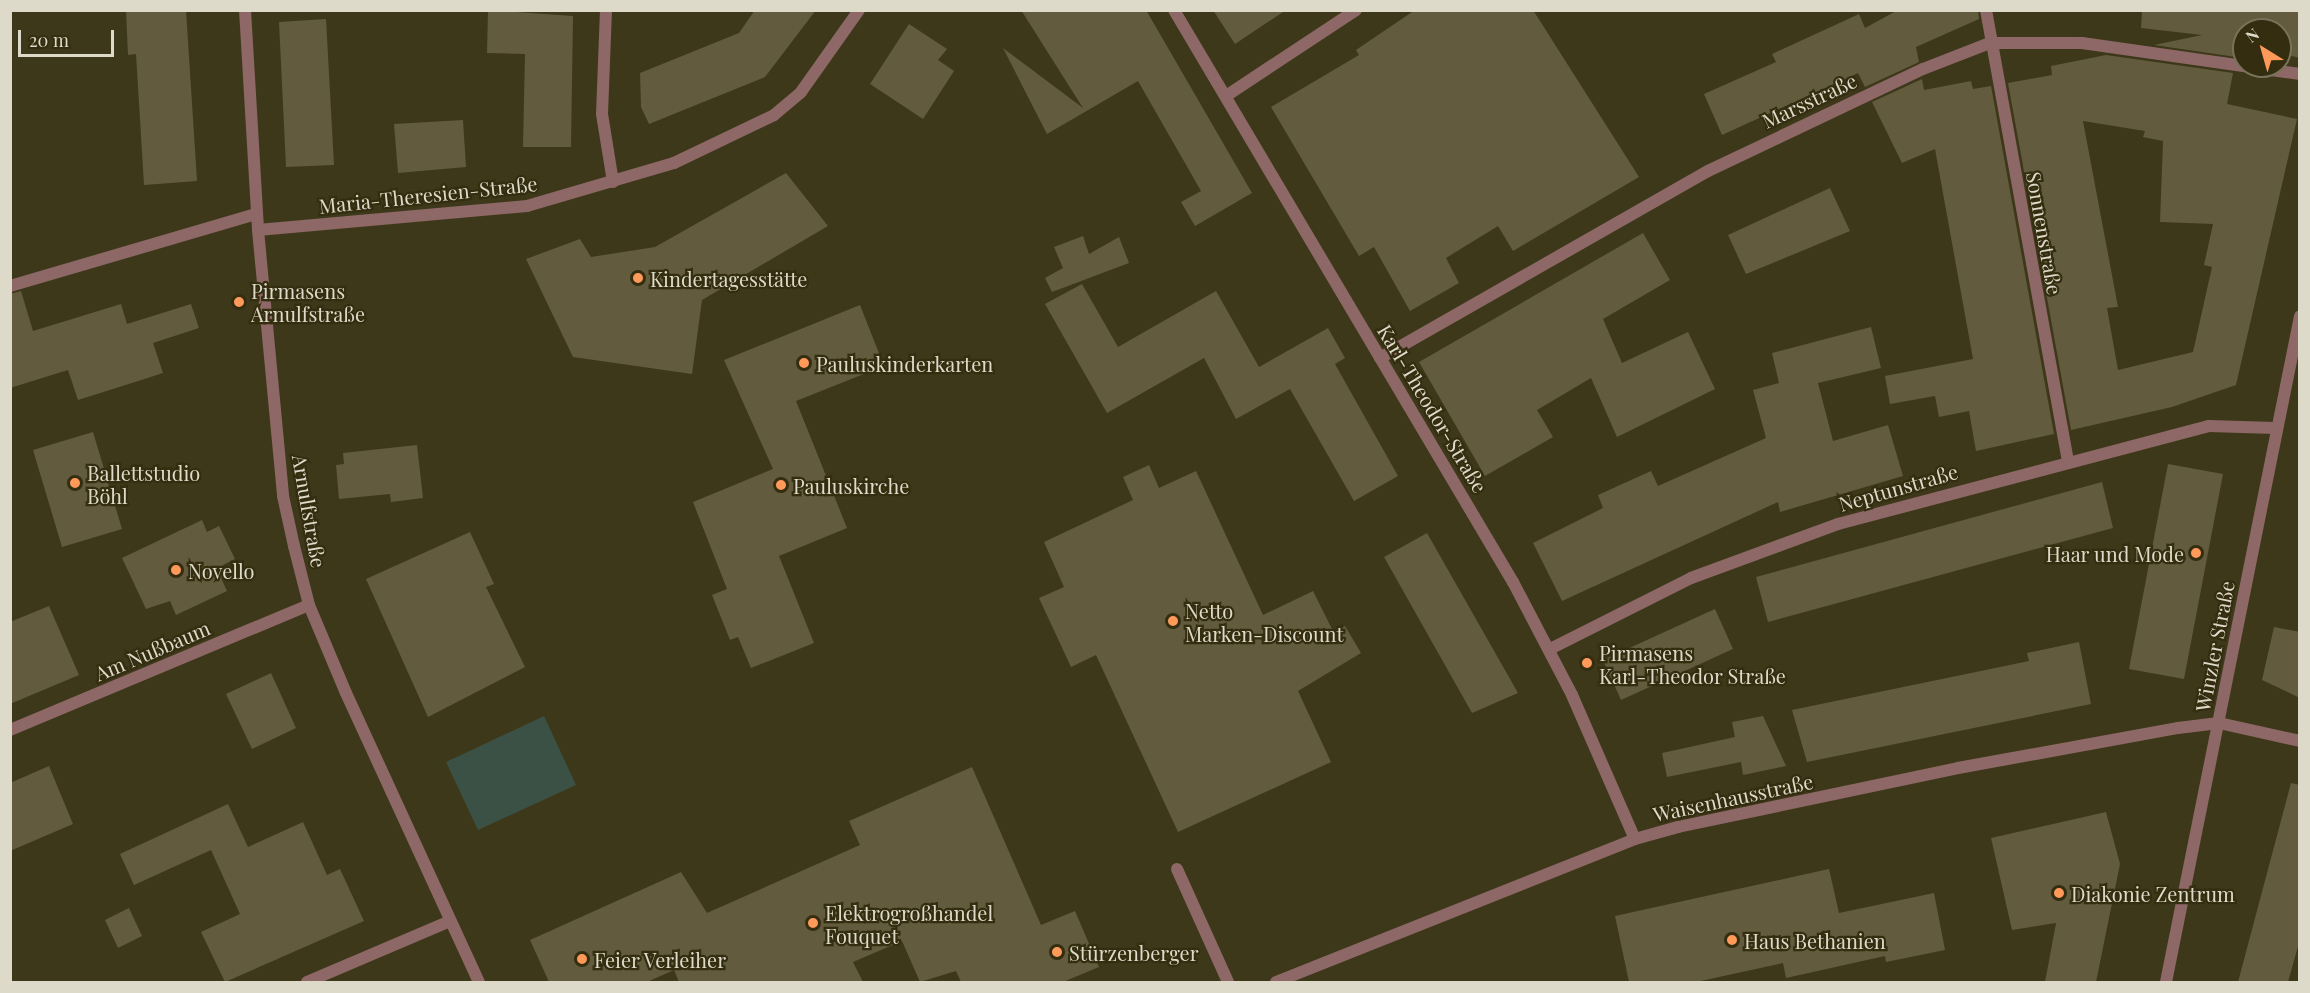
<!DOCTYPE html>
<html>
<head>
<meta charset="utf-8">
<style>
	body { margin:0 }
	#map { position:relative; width:2310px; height:993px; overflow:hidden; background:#3e381a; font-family:"Playfair Display",serif }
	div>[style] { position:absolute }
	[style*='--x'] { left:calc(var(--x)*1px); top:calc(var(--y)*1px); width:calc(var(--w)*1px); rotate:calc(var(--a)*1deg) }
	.green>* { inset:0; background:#3b5145 }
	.building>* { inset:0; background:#625b3d }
	.service>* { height:12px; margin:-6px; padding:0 6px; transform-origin:6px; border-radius:6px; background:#8d6866 }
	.minor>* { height:12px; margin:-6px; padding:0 6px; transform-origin:6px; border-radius:6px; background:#8d6866 }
	.tertiary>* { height:12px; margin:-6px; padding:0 6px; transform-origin:6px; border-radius:6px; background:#8d6866 }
	.dots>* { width:16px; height:16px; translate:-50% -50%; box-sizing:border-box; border:3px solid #342d10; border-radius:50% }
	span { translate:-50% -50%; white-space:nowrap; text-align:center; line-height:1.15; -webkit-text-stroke:4.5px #342d10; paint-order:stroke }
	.street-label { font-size:20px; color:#dddac9 }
	.poi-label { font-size:20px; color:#dddac9 }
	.left { translate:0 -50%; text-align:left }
	.right { translate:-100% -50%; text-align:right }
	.frame { position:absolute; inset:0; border:12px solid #dddac9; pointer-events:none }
	.north { position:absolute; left:2232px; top:18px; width:60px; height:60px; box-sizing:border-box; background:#342d10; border:2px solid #78725a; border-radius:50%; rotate:323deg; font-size:16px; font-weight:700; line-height:24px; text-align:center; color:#dddac9 }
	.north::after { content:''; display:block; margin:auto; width:21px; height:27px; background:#ff9a5b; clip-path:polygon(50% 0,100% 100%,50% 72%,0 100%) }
	.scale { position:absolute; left:18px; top:30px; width:96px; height:27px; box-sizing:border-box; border:3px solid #dddac9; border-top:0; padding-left:8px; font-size:18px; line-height:21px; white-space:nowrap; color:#dddac9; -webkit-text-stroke:4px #342d10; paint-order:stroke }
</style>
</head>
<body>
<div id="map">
	<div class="green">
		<i style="clip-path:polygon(544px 716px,576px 785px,478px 830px,446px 762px)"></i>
	</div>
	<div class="building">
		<i style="clip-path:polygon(126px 10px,186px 10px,197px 181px,144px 185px,136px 54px,128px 55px)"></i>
		<i style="clip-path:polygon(488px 10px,573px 16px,571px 147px,523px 147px,525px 54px,487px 53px)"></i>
		<i style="clip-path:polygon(755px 10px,816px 10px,765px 77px,649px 124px,641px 107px,640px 73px,739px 33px)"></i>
		<i style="clip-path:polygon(1021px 10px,1146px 10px,1252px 193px,1195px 226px,1181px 202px,1201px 191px,1138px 81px,1047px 134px,1003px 48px,1083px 108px)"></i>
		<i style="clip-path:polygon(1213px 10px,1286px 10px,1235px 44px)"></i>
		<i style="clip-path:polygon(1415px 10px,1533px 10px,1639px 177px,1513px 251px,1498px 226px,1446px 258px,1459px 283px,1410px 311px,1374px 247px,1359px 256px,1271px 107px,1359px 55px,1356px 50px)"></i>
		<i style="clip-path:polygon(1898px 10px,1978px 10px,1979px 19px,1916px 47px,1919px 62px,1865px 87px,1858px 73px,1722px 135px,1704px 94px,1776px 62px,1772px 54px,1859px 14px,1865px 28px)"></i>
		<i style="clip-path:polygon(2142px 10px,2300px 10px,2300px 58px,2280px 53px,2280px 30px,2244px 30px,2244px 46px,2238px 45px,2236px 57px,2154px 45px,2202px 35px,2141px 28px)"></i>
		<i style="clip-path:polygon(326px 19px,334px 165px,286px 167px,279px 22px)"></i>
		<i style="clip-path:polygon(909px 24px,947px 49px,938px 60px,954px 71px,923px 119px,870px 84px)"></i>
		<i style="clip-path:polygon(evenodd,2106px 55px,2233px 73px,2227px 104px,2297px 119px,2236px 385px,2172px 407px,2071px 430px,2008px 83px,2052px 75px,2051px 66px,2106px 55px,2083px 121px,2145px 131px,2143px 137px,2163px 141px,2160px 222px,2213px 224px,2204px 265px,2212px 267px,2193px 352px,2118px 370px,2107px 308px,2118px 307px,2083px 121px)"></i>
		<i style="clip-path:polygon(1922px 79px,1924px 90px,1971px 81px,1973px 89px,1991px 86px,2054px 434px,1976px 451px,1969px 411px,1939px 417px,1935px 396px,1890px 404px,1885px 376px,1973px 359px,1935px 149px,1902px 163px,1872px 102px)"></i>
		<i style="clip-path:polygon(463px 120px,466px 167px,398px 173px,394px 124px)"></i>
		<i style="clip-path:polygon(786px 173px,828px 226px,702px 300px,692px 374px,573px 357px,526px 259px,580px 239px,591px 257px,655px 247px)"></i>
		<i style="clip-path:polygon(1830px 188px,1850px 231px,1746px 274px,1728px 235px)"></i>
		<i style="clip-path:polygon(1643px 233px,1670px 280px,1603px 319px,1622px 363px,1688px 332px,1715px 389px,1617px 437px,1591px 378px,1537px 410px,1553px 437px,1485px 476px,1419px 362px)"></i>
		<i style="clip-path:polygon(1083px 236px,1089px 254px,1119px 237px,1129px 263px,1052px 292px,1045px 278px,1063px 268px,1054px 247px)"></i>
		<i style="clip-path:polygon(1082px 284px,1118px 347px,1216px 291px,1259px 367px,1328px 328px,1345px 358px,1335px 364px,1398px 476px,1354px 501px,1290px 389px,1236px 419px,1204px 358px,1107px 413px,1045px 304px)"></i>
		<i style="clip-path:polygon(21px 291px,33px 331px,121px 304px,127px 324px,191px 304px,199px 328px,153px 343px,163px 373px,135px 382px,78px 400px,68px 370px,10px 388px,10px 294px)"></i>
		<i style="clip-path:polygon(860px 305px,884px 366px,796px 401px,847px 528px,779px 556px,814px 643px,751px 668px,738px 637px,730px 640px,712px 595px,727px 589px,693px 502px,773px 469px,724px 360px)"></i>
		<i style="clip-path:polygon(1871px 327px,1881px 368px,1818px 383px,1833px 441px,1888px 425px,1903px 476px,1780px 512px,1778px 502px,1562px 601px,1533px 543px,1603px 508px,1598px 495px,1651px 471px,1658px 486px,1766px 438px,1753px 390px,1779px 383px,1772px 353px)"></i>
		<i style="clip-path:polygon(93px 432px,122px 529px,62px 547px,33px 450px)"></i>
		<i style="clip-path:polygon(417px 445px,423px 498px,391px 502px,390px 494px,339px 499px,336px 465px,344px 464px,343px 453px)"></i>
		<i style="clip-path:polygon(2168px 464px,2223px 474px,2184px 679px,2129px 669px)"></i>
		<i style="clip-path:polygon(1149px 465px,1159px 488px,1196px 471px,1263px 615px,1313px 591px,1334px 633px,1345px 626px,1361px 653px,1298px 691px,1331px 762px,1178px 832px,1096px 655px,1071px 667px,1039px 598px,1064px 587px,1044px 542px,1133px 500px,1123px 477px)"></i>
		<i style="clip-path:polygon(2102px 482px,2113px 528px,1768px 622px,1756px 577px)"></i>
		<i style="clip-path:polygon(202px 520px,207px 532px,219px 526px,235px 559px,223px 565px,227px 575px,221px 578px,227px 591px,176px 615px,170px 601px,146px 609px,122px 558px)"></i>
		<i style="clip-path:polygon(470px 532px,494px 584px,486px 587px,525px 667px,428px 717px,366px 579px)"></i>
		<i style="clip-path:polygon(1427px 533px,1518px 693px,1472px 713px,1384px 557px)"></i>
		<i style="clip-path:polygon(49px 606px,79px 675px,10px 704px,10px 622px)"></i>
		<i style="clip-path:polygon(1715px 609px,1733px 649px,1621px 700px,1603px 660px)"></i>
		<i style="clip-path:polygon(2274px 627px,2300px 632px,2300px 698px,2262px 680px)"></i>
		<i style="clip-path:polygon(2079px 642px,2091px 704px,1807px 762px,1792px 710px,2029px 661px,2027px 653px)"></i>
		<i style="clip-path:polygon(271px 673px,296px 728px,252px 749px,226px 694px)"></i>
		<i style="clip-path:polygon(1763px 716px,1786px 766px,1743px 775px,1741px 762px,1667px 777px,1662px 753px,1735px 737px,1732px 722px)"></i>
		<i style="clip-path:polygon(49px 766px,73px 824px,10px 851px,10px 783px)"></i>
		<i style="clip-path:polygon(972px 767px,1041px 925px,1075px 911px,1099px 967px,1063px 982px,961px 982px,956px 971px,920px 982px,902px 941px,853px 962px,863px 982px,679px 982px,674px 970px,647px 982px,549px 982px,530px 940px,681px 872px,707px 913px,860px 845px,849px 821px)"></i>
		<i style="clip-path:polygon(2291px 783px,2300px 785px,2300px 939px,2288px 982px,2238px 982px)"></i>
		<i style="clip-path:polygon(228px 804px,248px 847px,303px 822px,327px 875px,340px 869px,364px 921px,225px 982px,201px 932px,240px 914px,211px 850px,134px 885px,120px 854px)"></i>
		<i style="clip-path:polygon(2106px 812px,2120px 864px,2096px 982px,2045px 982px,2056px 923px,2012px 930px,1991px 838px)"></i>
		<i style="clip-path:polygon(1829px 869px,1839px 913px,1934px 893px,1945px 950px,1886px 962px,1885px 956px,1786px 978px,1783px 963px,1696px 982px,1629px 982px,1615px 916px)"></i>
		<i style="clip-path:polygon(129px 908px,142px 936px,118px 948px,105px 920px)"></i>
	</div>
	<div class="service">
		<i style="--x:10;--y:286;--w:257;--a:-16.3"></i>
		<i style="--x:1177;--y:869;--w:124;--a:65.7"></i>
	</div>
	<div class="minor">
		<i style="--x:606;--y:10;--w:104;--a:92.2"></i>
		<i style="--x:602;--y:114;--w:69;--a:80.8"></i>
		<i style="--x:1174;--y:10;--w:665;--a:59.35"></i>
		<i style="--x:1513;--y:582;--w:127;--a:62.4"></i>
		<i style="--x:1572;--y:695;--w:157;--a:66.4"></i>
		<i style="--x:1986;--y:10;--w:459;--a:79.7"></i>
		<i style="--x:1226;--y:96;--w:156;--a:-33.5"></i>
		<i style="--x:258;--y:230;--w:270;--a:-5.1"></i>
		<i style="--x:527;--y:206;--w:153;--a:-16.3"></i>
		<i style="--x:674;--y:163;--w:111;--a:-25.6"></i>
		<i style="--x:774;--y:115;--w:35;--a:-40"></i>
		<i style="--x:801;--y:92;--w:100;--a:-54.7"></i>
		<i style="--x:1380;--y:358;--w:378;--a:-29.7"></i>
		<i style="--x:1708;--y:171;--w:238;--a:-25.4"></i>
		<i style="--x:1923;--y:69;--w:72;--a:-21.2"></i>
		<i style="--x:1990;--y:43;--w:92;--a:0"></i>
		<i style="--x:2082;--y:43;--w:220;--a:8.1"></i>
		<i style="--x:1550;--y:649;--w:158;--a:-26.7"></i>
		<i style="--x:1691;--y:578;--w:157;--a:-20.2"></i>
		<i style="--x:1838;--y:524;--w:384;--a:-14.8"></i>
		<i style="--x:2209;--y:426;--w:66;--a:1.7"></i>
		<i style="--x:10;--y:730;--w:324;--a:-22.7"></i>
		<i style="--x:307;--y:982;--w:155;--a:-23.1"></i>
		<i style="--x:1276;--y:982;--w:386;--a:-21.7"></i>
		<i style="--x:1635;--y:839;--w:45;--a:-15.6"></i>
		<i style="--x:1678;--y:827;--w:286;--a:-11.9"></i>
		<i style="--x:1958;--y:768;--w:224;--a:-10.3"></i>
		<i style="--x:2178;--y:728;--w:41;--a:-7"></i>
		<i style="--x:2219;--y:723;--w:83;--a:12.5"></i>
		<i style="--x:2166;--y:982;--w:679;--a:-78.62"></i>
	</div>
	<div class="tertiary">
		<i style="--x:245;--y:10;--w:220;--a:86.6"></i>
		<i style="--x:258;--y:230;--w:267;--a:84.6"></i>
		<i style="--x:283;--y:496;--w:51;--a:77.6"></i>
		<i style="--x:294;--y:546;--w:61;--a:75.7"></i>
		<i style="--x:309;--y:605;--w:95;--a:67.2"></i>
		<i style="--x:346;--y:693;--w:318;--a:65.3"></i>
	</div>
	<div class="dots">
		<i style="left:638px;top:278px;background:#ff9a5b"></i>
		<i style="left:239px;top:302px;background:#ff9a5b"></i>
		<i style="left:804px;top:363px;background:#ff9a5b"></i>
		<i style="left:75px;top:483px;background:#ff9a5b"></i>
		<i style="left:781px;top:485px;background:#ff9a5b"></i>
		<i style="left:2196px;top:553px;background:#ff9a5b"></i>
		<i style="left:176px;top:570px;background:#ff9a5b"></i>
		<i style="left:1173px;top:621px;background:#ff9a5b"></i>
		<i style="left:1587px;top:663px;background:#ff9a5b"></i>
		<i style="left:2059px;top:893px;background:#ff9a5b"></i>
		<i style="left:813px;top:923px;background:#ff9a5b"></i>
		<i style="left:1732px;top:940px;background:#ff9a5b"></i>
		<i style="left:1057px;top:952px;background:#ff9a5b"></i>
		<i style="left:582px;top:959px;background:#ff9a5b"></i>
	</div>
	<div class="street-label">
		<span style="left:1809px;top:100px;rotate:-25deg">Marsstraße</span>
		<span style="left:428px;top:194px;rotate:-6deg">Maria-Theresien-Straße</span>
		<span style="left:2045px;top:233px;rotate:80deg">Sonnenstraße</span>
		<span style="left:1433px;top:408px;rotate:59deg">Karl-Theodor-Straße</span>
		<span style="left:1898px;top:487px;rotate:-16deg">Neptunstraße</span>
		<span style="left:310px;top:511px;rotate:80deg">Arnulfstraße</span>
		<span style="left:2214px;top:646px;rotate:-79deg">Winzler Straße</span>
		<span style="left:152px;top:650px;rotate:-23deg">Am Nußbaum</span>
		<span style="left:1733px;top:797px;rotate:-12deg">Waisenhausstraße</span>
	</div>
	<div class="poi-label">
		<span class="left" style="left:650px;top:278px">Kindertagesstätte</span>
		<span class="left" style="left:251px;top:302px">Pirmasens<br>Arnulfstraße</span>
		<span class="left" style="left:816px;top:363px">Pauluskinderkarten</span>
		<span class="left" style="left:87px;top:484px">Ballettstudio<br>Böhl</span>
		<span class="left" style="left:793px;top:485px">Pauluskirche</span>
		<span class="right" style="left:2184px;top:553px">Haar und Mode</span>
		<span class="left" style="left:188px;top:570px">Novello</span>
		<span class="left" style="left:1185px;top:622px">Netto<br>Marken-Discount</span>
		<span class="left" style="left:1599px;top:664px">Pirmasens<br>Karl-Theodor Straße</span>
		<span class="left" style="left:2071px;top:893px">Diakonie Zentrum</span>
		<span class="left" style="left:825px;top:924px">Elektrogroßhandel<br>Fouquet</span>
		<span class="left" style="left:1744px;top:940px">Haus Bethanien</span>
		<span class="left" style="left:1069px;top:952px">Stürzenberger</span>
		<span class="left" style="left:594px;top:959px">Feier Verleiher</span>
	</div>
	<div class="frame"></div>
	<div class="north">N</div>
	<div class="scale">20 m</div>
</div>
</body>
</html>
